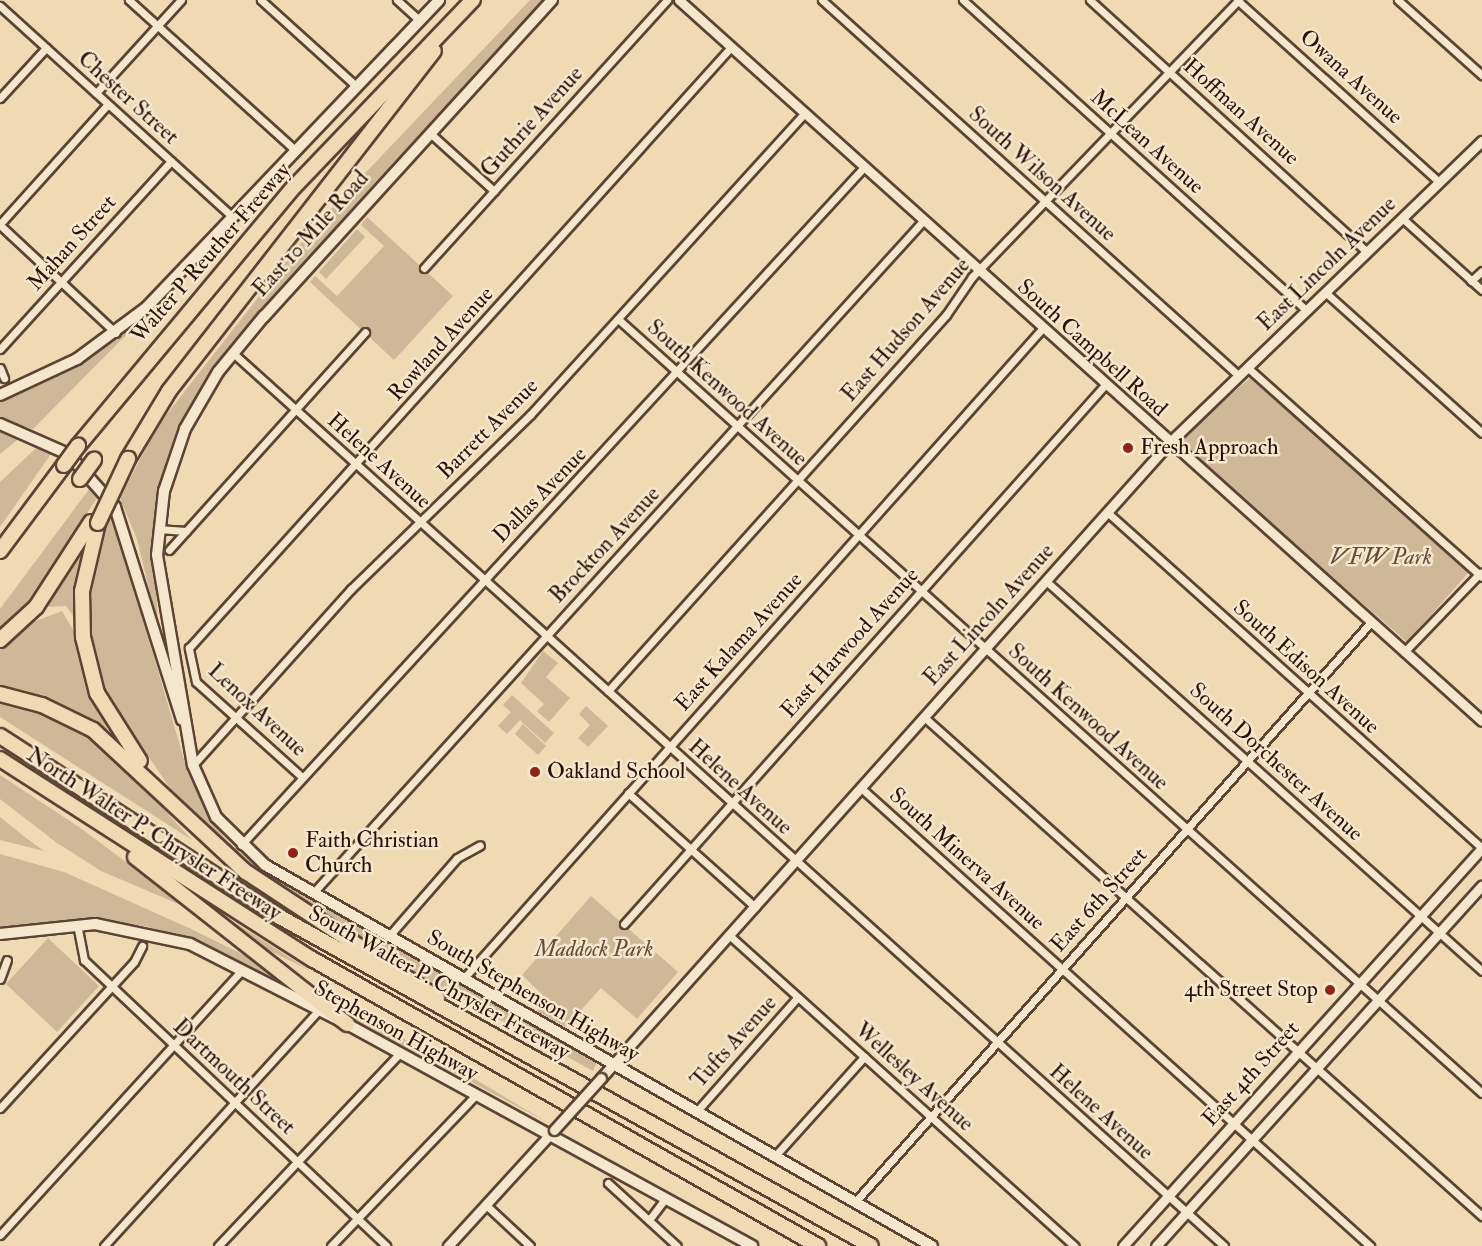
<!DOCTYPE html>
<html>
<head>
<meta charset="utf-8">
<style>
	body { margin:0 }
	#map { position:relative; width:1482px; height:1246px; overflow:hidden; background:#efdab4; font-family:"IM FELL Double Pica",serif }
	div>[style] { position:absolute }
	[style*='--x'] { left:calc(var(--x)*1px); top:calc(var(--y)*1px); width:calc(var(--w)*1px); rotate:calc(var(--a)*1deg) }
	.green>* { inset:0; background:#ceb897 }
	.roads { filter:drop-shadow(2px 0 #5c4333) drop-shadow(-2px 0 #5c4333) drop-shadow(0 2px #5c4333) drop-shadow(0 -2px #5c4333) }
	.minor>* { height:7px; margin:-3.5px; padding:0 3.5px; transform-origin:3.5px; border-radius:3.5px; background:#f5e7ce }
	.tertiary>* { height:9px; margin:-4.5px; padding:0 4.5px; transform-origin:4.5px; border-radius:4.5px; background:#f5e7ce }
	.secondary>* { height:10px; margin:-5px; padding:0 5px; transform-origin:5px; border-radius:5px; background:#f5e7ce }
	.motorway>* { height:14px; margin:-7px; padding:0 7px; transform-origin:7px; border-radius:7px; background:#efdab4 }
	.bridges { filter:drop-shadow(2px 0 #5c4333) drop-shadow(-2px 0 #5c4333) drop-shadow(0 2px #5c4333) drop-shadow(0 -2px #5c4333) }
	.tertiary-bridge>* { height:9px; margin:-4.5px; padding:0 4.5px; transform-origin:4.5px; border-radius:4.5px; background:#f5e7ce }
	.motorway-bridge>* { height:14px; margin:-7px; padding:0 7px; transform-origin:7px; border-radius:7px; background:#efdab4 }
	.dots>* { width:16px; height:16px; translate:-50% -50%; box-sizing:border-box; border:3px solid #f5e7ce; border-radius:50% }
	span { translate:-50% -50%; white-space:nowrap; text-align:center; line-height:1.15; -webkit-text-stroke:5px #f5e7ce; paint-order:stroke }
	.street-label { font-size:22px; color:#2b1108 }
	.poi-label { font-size:22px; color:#2b1108 }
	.left { translate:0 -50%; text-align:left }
	.right { translate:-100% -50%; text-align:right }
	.park-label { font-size:22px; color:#644b3a; font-style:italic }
</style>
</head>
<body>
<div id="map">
	<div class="green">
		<i style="clip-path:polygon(530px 0,544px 0,314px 252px,219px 362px,197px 398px,164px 474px,153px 530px,158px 626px,137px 539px,120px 498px,156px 428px,311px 230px)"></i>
		<i style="clip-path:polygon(367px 217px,453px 296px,394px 360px,310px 282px,315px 276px,337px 296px,384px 246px,361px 225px)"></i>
		<i style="clip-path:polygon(357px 229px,365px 237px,326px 279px,319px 272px)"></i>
		<i style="clip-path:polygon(146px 315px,33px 429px,0 420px,0 399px,61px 373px)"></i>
		<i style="clip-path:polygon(1251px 377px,1469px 572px,1407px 642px,1183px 446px,1185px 435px)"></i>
		<i style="clip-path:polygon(0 430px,21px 437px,0 454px)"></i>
		<i style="clip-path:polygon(36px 448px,51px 454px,0 527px,0 482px)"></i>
		<i style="clip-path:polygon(90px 488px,97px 498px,63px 550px,59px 568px,32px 604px,0 633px,0 609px)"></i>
		<i style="clip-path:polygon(111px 511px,188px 773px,222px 835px,247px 859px,304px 894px,598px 1059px,593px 1071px,410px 970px,265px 879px,222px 846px,178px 800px,100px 685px,93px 658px,89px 580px)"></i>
		<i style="clip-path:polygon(80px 554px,84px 555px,78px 623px,66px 606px,46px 607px)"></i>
		<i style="clip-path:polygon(62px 611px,78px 638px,108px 732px,50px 701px,0 686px,0 649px,33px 622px)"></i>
		<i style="clip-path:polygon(543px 651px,558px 663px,546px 677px,570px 698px,549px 722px,537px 711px,544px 704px,521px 683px)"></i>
		<i style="clip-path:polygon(512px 695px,554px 733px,545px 743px,520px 720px,507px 734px,498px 726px,511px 712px,503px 705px)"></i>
		<i style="clip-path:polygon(0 702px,47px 714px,107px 748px,192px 840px,0 717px)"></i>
		<i style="clip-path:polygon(586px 706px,608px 726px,588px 747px,578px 738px,590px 725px,579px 714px)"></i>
		<i style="clip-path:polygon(523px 724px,546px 746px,538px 755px,515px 734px)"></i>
		<i style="clip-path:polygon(0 775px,79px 827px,188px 908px,101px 871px,57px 843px,0 799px)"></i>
		<i style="clip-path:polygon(0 817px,26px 838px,44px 851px,0 840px)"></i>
		<i style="clip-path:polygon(0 854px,64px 872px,189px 928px,252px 959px,291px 989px,187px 938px,145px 926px,90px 919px,0 928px)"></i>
		<i style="clip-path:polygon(187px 892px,309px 970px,242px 937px)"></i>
		<i style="clip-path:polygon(591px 896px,678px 972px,637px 1019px,601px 988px,566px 1027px,537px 1011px,547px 999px,522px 975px)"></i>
		<i style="clip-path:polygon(48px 938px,99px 986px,57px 1032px,6px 984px)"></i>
		<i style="clip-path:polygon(306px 986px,434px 1055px,547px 1122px,365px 1026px)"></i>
	</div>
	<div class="roads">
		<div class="minor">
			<i style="--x:129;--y:0;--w:221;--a:42.1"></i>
			<i style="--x:261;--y:0;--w:125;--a:42.1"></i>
			<i style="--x:397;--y:0;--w:30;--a:42"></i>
			<i style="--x:822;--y:0;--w:560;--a:42.03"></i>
			<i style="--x:963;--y:0;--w:462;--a:42.1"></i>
			<i style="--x:1090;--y:0;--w:374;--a:42.3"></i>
			<i style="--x:1237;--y:0;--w:272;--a:42"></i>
			<i style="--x:1398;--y:0;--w:113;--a:41.8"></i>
			<i style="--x:0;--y:6;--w:313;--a:42.2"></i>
			<i style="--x:96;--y:93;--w:126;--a:-47.6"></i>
			<i style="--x:0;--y:98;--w:68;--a:-47.4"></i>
			<i style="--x:431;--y:134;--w:85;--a:42.1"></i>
			<i style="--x:1402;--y:218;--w:108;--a:42"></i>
			<i style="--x:0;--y:224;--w:161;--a:-48"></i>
			<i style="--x:0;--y:225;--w:158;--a:43"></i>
			<i style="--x:424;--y:268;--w:362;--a:-47.8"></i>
			<i style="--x:1471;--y:281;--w:15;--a:-42"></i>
			<i style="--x:1325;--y:292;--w:211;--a:41.9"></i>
			<i style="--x:618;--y:319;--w:1160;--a:41.86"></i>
			<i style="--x:0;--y:349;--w:254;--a:-47.7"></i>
			<i style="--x:233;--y:353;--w:1334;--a:42.02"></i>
			<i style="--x:1247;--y:367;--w:315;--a:41.8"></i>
			<i style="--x:0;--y:368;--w:11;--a:68"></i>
			<i style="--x:1107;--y:512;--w:504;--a:41.86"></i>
			<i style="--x:158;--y:529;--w:28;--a:4"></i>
			<i style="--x:169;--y:550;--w:293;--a:-48"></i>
			<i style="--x:1046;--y:581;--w:585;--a:41.81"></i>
			<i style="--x:1404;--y:652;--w:110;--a:-46.1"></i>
			<i style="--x:608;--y:691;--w:506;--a:-48.05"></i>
			<i style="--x:946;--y:315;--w:46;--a:-55.6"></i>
			<i style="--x:972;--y:277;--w:385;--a:-46.1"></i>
			<i style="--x:924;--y:717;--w:749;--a:41.81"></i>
			<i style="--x:193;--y:765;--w:237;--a:-48.1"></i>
			<i style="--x:351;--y:589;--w:250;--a:-44.2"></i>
			<i style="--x:530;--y:415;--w:407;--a:-47.7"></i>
			<i style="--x:302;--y:777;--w:142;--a:-138.1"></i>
			<i style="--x:196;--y:682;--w:35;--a:-102"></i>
			<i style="--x:189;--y:648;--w:809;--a:-47.95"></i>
			<i style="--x:861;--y:788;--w:685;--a:41.98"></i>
			<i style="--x:628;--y:793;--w:171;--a:41.9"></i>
			<i style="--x:241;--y:845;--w:919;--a:-47.42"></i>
			<i style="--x:313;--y:893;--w:906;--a:-47.77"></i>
			<i style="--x:77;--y:924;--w:37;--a:79"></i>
			<i style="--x:84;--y:960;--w:416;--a:43.4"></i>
			<i style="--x:624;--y:924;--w:721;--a:-48.26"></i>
			<i style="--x:729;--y:935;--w:465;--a:42"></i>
			<i style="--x:389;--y:936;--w:103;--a:-48.9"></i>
			<i style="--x:457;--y:858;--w:26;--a:-29"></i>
			<i style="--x:464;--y:978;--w:868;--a:-48.32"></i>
			<i style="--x:0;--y:979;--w:20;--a:-70"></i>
			<i style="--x:0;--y:1108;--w:198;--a:-47.5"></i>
			<i style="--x:134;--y:962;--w:18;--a:-63"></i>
			<i style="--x:697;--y:1111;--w:152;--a:-48.5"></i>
			<i style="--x:774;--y:1157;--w:135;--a:-48"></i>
			<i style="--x:608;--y:1183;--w:93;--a:42.4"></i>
			<i style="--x:855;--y:1202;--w:776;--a:-48.34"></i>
			<i style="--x:486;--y:1205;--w:60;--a:43"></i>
			<i style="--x:649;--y:1220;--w:25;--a:-53"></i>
			<i style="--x:0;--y:1235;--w:359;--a:-47.6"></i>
			<i style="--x:104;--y:1246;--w:318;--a:-47.7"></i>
			<i style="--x:218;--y:1246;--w:265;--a:-46.7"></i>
			<i style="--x:331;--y:1246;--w:208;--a:-46.2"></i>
		</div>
		<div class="tertiary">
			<i style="--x:679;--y:0;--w:1079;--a:41.92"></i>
			<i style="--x:601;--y:1078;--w:852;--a:-48.19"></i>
			<i style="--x:1169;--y:443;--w:435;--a:-44"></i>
			<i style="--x:448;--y:1246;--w:157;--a:-47.6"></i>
			<i style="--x:1123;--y:1246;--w:536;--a:-47.95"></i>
			<i style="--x:1156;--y:1246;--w:486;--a:-47.9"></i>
		</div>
		<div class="secondary">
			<i style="--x:552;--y:0;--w:428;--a:132.3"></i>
			<i style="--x:264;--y:316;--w:72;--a:129.4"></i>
			<i style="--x:218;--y:372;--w:66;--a:120.1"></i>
			<i style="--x:185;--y:429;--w:65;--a:108.7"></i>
			<i style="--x:164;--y:491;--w:64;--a:96.2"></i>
			<i style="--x:157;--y:555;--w:213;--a:80.3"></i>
			<i style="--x:193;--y:765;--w:57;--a:66.1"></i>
			<i style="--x:216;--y:817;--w:69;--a:44.4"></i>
			<i style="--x:265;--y:865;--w:768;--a:29.74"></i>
			<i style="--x:0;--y:395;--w:85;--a:-25.1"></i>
			<i style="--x:77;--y:359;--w:86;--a:-36.5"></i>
			<i style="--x:146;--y:308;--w:425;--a:-46.4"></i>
			<i style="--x:0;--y:424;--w:74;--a:23.8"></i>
			<i style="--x:68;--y:454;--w:71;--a:48.4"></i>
			<i style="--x:115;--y:507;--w:223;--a:72.5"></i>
			<i style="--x:0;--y:934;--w:96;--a:-6"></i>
			<i style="--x:95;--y:924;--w:97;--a:11.9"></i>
			<i style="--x:190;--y:944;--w:176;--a:27"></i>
			<i style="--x:347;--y:1024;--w:462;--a:28.7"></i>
		</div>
		<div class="motorway">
			<i style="--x:78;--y:446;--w:337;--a:-50.2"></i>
			<i style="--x:294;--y:187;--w:259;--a:-46.3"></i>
			<i style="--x:128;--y:459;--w:79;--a:-58.9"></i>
			<i style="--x:169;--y:391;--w:431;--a:-52.1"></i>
			<i style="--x:98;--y:523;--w:70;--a:103.2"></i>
			<i style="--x:82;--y:591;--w:46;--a:88.8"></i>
			<i style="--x:83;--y:637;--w:58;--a:76"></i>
			<i style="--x:97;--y:693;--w:80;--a:57.7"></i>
			<i style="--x:0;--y:551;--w:107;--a:-53.3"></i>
			<i style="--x:0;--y:640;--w:49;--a:-42.5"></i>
			<i style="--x:36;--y:607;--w:101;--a:-57.1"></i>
			<i style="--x:0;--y:694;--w:43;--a:14.7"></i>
			<i style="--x:42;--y:705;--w:57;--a:26.1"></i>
			<i style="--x:93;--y:730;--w:209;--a:42.9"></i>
			<i style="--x:246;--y:872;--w:229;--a:33.4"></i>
			<i style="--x:0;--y:736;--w:333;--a:32.9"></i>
			<i style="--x:280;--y:917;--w:676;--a:29.1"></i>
			<i style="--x:0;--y:759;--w:371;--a:32.7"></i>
			<i style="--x:312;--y:959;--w:582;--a:29.56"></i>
			<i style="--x:135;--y:857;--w:270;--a:38.2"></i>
		</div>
	</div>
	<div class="bridges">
		<div class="tertiary-bridge">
			<i style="--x:554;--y:1130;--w:70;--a:-47.9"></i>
		</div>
		<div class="motorway-bridge">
			<i style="--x:64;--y:465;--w:24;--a:-54"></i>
			<i style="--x:80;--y:479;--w:24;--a:-54"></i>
			<i style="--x:98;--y:523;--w:71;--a:-64.9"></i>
		</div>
	</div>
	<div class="dots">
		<i style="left:1128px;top:448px;background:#8f2418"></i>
		<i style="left:535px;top:772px;background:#8f2418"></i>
		<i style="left:293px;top:853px;background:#8f2418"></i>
		<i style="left:1330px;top:990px;background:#8f2418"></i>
	</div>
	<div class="street-label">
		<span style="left:1351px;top:77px;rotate:42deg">Owana Avenue</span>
		<span style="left:128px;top:98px;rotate:42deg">Chester Street</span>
		<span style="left:1241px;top:112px;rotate:42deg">Hoffman Avenue</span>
		<span style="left:532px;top:122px;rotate:-48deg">Guthrie Avenue</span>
		<span style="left:1147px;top:142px;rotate:42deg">McLean Avenue</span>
		<span style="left:1042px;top:174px;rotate:42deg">South Wilson Avenue</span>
		<span style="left:311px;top:234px;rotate:-48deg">East 10 Mile Road</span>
		<span style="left:72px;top:243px;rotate:-48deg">Mahan Street</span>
		<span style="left:211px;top:253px;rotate:-49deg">Walter P Reuther Freeway</span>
		<span style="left:1327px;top:264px;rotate:-44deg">East Lincoln Avenue</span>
		<span style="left:906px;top:330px;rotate:-49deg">East Hudson Avenue</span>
		<span style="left:441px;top:344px;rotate:-48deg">Rowland Avenue</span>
		<span style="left:1092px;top:348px;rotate:42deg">South Campbell Road</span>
		<span style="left:727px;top:393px;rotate:42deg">South Kenwood Avenue</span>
		<span style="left:488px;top:429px;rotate:-45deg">Barrett Avenue</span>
		<span style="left:379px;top:461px;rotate:42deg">Helene Avenue</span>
		<span style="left:540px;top:495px;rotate:-46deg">Dallas Avenue</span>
		<span style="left:605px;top:545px;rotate:-47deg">Brockton Avenue</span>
		<span style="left:989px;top:615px;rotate:-48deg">East Lincoln Avenue</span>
		<span style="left:739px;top:642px;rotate:-48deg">East Kalama Avenue</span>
		<span style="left:850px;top:643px;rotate:-48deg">East Harwood Avenue</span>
		<span style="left:1306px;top:667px;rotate:42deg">South Edison Avenue</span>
		<span style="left:257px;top:710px;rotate:43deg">Lenox Avenue</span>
		<span style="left:1088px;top:717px;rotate:42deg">South Kenwood Avenue</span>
		<span style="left:1276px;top:762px;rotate:42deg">South Dorchester Avenue</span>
		<span style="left:740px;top:787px;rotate:42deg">Helene Avenue</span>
		<span style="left:154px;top:834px;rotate:33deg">North Walter P. Chrysler Freeway</span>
		<span style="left:967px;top:859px;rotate:42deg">South Minerva Avenue</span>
		<span style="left:1099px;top:900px;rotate:-48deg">East 6th Street</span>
		<span style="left:439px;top:983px;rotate:29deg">South Walter P. Chrysler Freeway</span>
		<span style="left:533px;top:996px;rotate:30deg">South Stephenson Highway</span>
		<span style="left:396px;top:1031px;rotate:29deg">Stephenson Highway</span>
		<span style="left:734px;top:1042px;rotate:-48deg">Tufts Avenue</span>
		<span style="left:1251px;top:1074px;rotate:-48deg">East 4th Street</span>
		<span style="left:234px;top:1077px;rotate:43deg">Dartmouth Street</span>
		<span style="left:914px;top:1077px;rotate:42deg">Wellesley Avenue</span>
		<span style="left:1101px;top:1112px;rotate:42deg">Helene Avenue</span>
	</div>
	<div class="poi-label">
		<span class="left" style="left:1140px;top:448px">Fresh Approach</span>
		<span class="left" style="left:547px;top:772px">Oakland School</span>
		<span class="left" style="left:305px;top:853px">Faith Christian<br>Church</span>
		<span class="right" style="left:1318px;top:990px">4th Street Stop</span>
	</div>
	<div class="park-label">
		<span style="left:1381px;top:558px">VFW Park</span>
		<span style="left:594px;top:950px">Maddock Park</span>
	</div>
</div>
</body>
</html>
